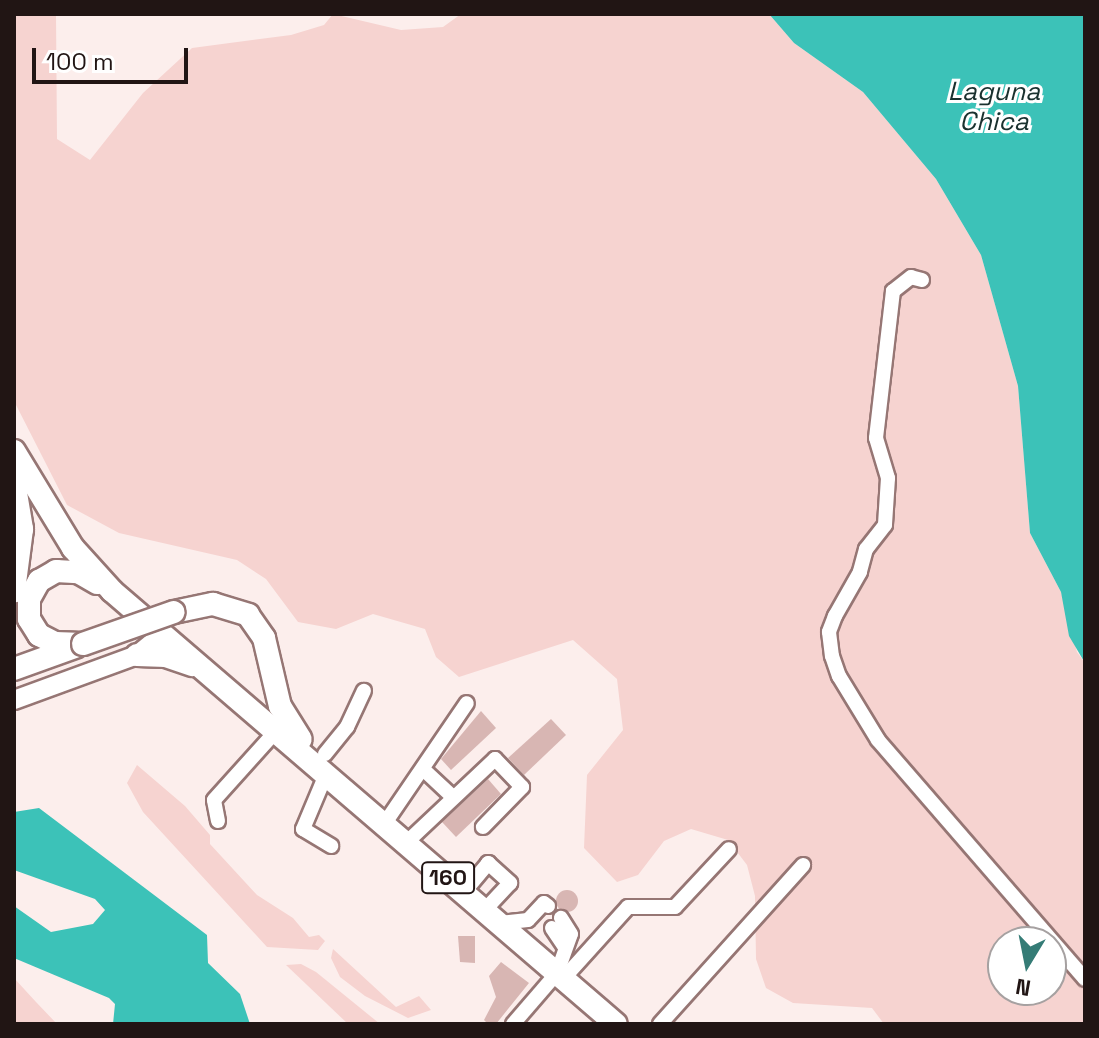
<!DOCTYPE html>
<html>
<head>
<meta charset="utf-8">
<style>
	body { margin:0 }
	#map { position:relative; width:1099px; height:1038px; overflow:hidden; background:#fceeec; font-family:"Space Grotesk",sans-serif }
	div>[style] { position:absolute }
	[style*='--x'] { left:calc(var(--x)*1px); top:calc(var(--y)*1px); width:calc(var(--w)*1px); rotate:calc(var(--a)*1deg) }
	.green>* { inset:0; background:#f6d3d0 }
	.water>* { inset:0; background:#3cc2b8 }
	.building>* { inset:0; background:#d8b6b3 }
	.round { border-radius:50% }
	.roads { filter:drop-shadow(2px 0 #967674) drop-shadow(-2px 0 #967674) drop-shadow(0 2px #967674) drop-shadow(0 -2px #967674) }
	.minor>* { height:14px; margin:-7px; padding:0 7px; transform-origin:7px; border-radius:7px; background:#fff }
	.major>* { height:18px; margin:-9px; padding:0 9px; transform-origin:9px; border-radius:9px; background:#fff }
	.highway>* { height:22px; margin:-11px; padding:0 11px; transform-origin:11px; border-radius:11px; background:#fff }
	.bridges { filter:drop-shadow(2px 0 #967674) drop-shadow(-2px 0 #967674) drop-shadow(0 2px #967674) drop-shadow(0 -2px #967674) }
	.highway-bridge>* { height:22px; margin:-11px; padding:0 11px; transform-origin:11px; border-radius:11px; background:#fff }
	span { translate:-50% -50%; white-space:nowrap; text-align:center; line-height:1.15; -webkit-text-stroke:6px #fff; paint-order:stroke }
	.shield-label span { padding:2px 6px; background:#fff; border:2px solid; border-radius:6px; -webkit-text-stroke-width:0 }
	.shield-label { font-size:22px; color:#211514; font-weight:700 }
	.water-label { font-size:26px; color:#1a312f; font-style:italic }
	.frame { position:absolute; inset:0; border:16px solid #211514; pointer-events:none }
	.north { position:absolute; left:987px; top:926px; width:80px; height:80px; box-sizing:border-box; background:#fff; border:2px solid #a6a1a1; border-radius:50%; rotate:190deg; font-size:22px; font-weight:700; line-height:32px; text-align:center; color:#211514 }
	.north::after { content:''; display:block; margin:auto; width:28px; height:36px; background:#357c76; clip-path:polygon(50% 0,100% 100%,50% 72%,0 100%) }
	.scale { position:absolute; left:32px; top:48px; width:156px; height:36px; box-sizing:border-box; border:4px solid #211514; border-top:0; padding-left:10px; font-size:24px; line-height:28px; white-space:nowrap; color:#211514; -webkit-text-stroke:6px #fff; paint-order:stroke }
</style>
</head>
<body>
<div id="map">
	<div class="green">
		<i style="clip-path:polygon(evenodd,14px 14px,56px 14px,57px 139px,90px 160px,143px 93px,192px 48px,291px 35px,324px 25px,333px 14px,401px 30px,443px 27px,461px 14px,769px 14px,794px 43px,863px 92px,936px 179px,981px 255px,1018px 386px,1030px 533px,1061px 592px,1077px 652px,1085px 663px,1085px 1024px,884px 1024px,872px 1008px,793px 1003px,766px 988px,756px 959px,755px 896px,747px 865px,728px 840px,691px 829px,664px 841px,638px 875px,617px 882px,584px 848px,587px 775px,623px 730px,617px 679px,573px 640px,459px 677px,436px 657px,425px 629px,373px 614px,336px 629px,298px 622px,266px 579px,237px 560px,119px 533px,67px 505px,14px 401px,14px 14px,1003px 942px,1051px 942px,1051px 990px,1003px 990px,1003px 942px)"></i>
		<i style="clip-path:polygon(137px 765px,185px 806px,210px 835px,210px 844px,257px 895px,293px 918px,309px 937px,319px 935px,325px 941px,318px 950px,267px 947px,143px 812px,127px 783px)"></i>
		<i style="clip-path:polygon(333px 949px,396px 1007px,419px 996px,431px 1010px,408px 1018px,365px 996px,340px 977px,331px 958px)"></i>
		<i style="clip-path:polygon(301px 964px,316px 972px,380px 1024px,348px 1024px,286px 965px)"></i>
		<i style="clip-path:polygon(14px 978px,36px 1002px,57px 1024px,14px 1024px)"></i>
	</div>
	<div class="water">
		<i style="clip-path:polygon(769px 14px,1085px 14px,1085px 663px,1069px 636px,1061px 592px,1030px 533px,1018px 386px,981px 255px,936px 179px,863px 92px,794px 43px)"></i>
		<i style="clip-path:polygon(39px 808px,207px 935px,208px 963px,240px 994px,250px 1024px,113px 1024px,115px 1004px,109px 998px,14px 958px,14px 906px,51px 932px,93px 924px,105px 910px,95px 899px,14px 870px,14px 812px)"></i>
	</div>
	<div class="building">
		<i style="clip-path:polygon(481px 711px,496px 728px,451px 770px,441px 759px)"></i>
		<i style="clip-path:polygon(551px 719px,566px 735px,524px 775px,508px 758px)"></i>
		<i style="clip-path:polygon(488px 779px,501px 794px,456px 837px,442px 822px)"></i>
		<i class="round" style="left:556px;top:890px;width:22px;height:22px"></i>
		<i style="clip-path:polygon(458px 936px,475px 936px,475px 963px,460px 962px)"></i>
		<i style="clip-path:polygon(501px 962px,529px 983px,496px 1024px,488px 1024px,484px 1020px,496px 997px,489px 976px)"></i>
	</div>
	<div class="roads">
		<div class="minor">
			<i style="--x:922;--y:280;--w:11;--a:-165"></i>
			<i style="--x:911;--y:277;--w:23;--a:142"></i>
			<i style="--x:893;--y:291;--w:148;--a:96.6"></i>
			<i style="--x:876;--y:438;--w:42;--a:73.3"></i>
			<i style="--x:888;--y:478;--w:47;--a:93.7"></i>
			<i style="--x:885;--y:525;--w:31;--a:128"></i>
			<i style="--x:866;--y:549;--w:24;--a:105"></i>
			<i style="--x:860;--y:572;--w:51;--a:119.6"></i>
			<i style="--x:835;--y:616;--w:17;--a:111"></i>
			<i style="--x:829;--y:632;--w:24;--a:83"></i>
			<i style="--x:832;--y:656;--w:21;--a:71"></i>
			<i style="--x:839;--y:676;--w:75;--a:58.6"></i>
			<i style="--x:878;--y:740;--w:316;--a:49.1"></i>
			<i style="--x:325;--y:754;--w:35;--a:-51"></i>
			<i style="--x:347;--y:727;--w:40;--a:-65"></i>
			<i style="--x:424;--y:770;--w:40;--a:43"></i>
			<i style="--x:327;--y:772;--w:62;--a:112.8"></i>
			<i style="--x:303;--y:829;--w:33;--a:31"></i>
			<i style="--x:218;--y:821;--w:21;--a:-101"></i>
			<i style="--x:214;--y:800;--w:94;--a:-48"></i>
			<i style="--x:385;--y:823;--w:145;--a:-55.7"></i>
			<i style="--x:407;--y:842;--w:121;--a:-43.3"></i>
			<i style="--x:495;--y:759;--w:39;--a:46"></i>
			<i style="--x:522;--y:787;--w:56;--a:134.3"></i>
			<i style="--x:464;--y:892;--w:38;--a:-50"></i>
			<i style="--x:488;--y:863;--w:30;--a:42"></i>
			<i style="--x:510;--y:883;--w:37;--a:133"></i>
			<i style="--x:500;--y:923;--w:28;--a:-6"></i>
			<i style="--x:528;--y:920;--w:23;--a:-47"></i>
			<i style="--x:544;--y:903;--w:5;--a:37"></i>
			<i style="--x:552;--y:928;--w:22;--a:56"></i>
			<i style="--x:563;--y:979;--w:97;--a:-47.9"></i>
			<i style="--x:628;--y:907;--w:47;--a:0"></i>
			<i style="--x:675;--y:907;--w:79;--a:-47"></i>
			<i style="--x:513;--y:1024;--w:67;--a:-49.2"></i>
			<i style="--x:557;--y:973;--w:41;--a:-70.3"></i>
			<i style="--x:571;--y:934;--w:19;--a:-122"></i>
			<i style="--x:660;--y:1024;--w:214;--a:-48"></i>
		</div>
		<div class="major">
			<i style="--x:14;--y:700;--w:131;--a:-20.1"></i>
			<i style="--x:137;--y:655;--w:32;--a:-39"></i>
		</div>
		<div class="highway">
			<i style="--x:14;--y:451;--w:114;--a:58.7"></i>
			<i style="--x:73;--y:548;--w:58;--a:47.8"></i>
			<i style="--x:112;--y:591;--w:664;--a:40.67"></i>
			<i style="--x:14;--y:481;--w:49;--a:80.5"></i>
			<i style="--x:22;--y:529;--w:63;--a:97.4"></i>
			<i style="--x:174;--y:612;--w:40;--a:-12"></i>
			<i style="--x:213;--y:604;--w:37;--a:17"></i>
			<i style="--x:248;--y:615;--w:28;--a:55"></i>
			<i style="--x:264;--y:638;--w:70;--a:76.8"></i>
			<i style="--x:280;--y:706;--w:39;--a:58"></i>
			<i style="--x:83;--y:644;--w:28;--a:-178"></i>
			<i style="--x:55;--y:643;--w:18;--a:-153"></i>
			<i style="--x:39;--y:635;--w:19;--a:-122"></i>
			<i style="--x:29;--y:619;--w:20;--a:-90"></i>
			<i style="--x:29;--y:599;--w:21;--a:-61"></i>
			<i style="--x:39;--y:581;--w:20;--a:-30"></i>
			<i style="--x:56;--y:571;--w:22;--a:3"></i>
			<i style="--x:78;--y:572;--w:22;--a:30"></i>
			<i style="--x:137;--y:655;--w:29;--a:2"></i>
			<i style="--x:166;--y:656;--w:28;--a:19"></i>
			<i style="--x:14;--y:669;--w:65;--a:-19.8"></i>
		</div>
	</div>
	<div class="bridges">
		<div class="highway-bridge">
			<i style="--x:83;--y:644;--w:96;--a:-19.4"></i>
		</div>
	</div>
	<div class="shield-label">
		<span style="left:448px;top:878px">160</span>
	</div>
	<div class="water-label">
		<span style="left:994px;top:107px">Laguna<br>Chica</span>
	</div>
	<div class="frame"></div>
	<div class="north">N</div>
	<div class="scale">100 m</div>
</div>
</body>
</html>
